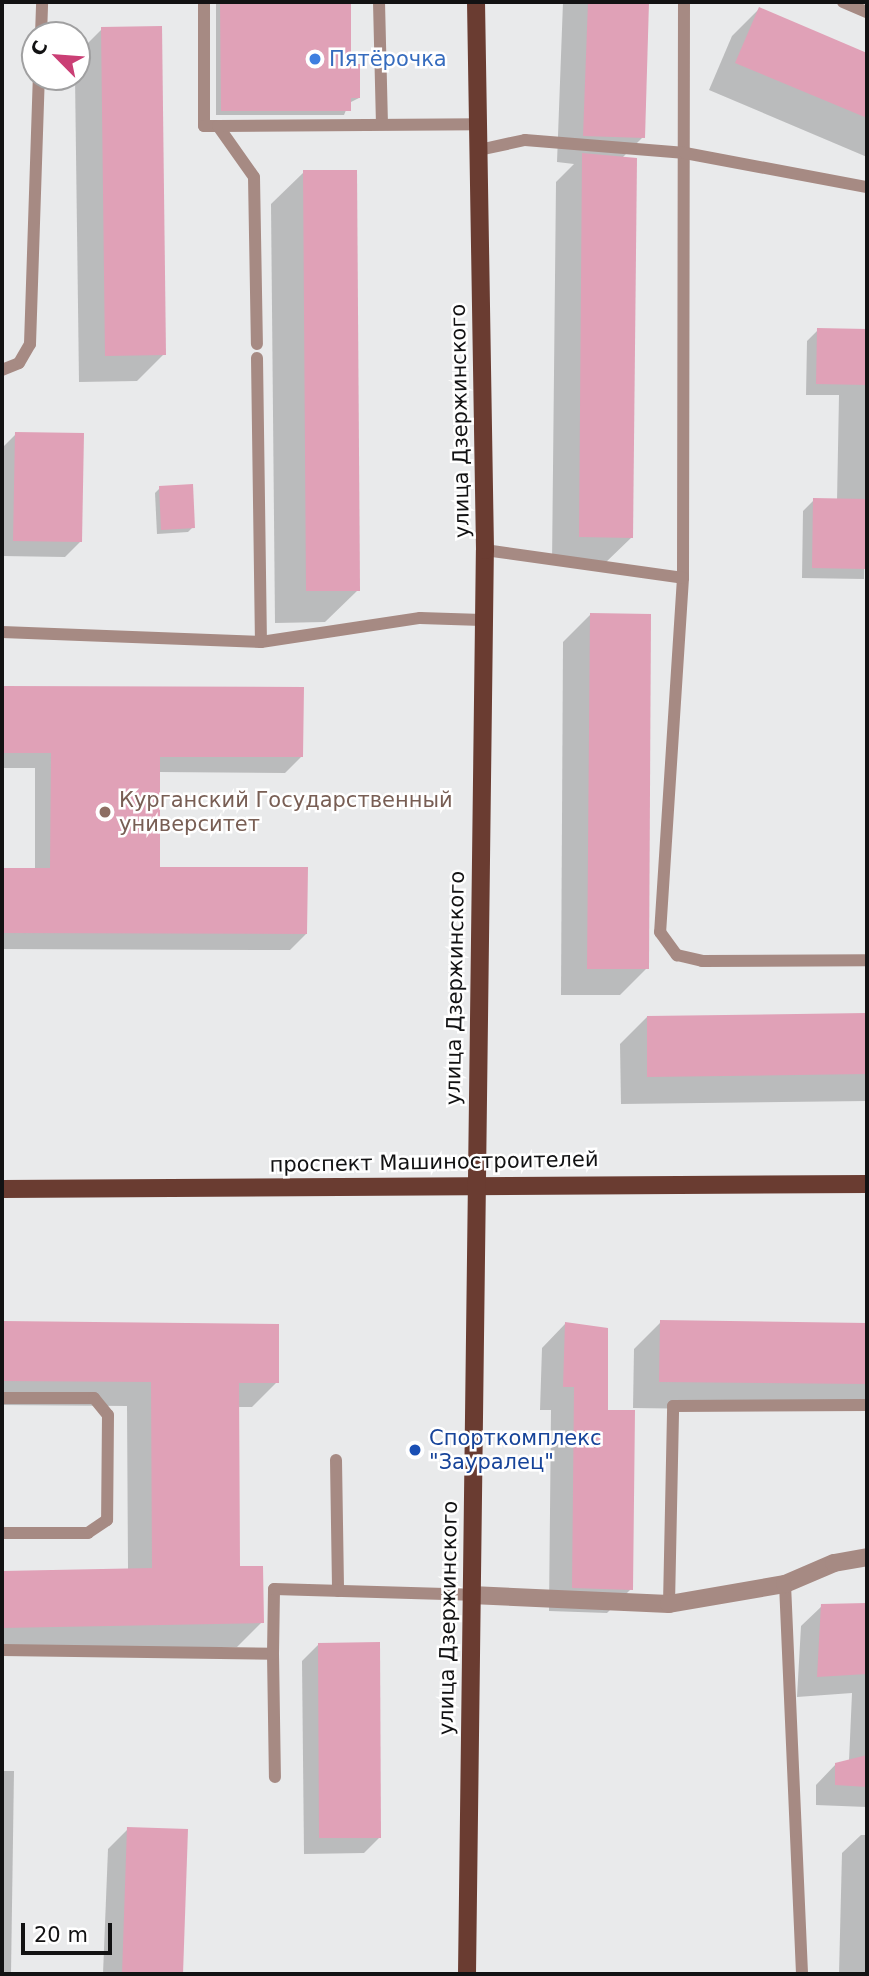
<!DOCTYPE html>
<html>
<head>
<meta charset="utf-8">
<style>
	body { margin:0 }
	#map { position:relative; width:869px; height:1976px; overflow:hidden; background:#e9eaeb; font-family:"DejaVu Sans",sans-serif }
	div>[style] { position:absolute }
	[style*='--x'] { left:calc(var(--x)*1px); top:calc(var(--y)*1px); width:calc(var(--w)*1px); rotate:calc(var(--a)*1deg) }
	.shadow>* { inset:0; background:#0003 }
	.building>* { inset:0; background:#e0a1b7 }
	.lane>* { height:12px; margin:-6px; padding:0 6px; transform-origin:6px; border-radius:6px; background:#a68a83 }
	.street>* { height:18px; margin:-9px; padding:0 9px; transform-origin:9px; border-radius:9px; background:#a68a83 }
	.primary>* { height:18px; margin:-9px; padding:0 9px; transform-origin:9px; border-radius:9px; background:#6a3c31 }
	.dots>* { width:19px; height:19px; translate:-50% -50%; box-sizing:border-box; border:4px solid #fff; border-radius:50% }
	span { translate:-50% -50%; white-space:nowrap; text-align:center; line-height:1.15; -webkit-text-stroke:5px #fff; paint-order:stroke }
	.shop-label { font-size:21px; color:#366cbe }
	.left { translate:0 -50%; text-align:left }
	.street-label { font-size:21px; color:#121213 }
	.education-label { font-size:21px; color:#785e54 }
	.transit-label { font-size:21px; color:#164399 }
	.frame { position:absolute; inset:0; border:4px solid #121213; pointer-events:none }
	.north { position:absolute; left:21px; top:21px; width:70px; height:70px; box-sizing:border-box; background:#fff; border:2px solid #a0a0a1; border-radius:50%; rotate:295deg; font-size:19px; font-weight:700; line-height:28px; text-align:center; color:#121213 }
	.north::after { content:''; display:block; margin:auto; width:24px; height:32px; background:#ca3f75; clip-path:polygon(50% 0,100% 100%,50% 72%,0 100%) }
	.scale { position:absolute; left:21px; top:1923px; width:91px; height:32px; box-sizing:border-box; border:4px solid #121213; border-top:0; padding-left:9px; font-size:21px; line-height:24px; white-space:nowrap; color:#121213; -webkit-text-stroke:5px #fff; paint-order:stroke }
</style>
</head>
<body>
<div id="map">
	<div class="shadow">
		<i style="clip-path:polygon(216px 2px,349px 2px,349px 66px,359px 98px,349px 103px,344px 115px,216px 115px)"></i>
		<i style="clip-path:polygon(563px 2px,648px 2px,643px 137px,622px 158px,632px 537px,604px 564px,552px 564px,556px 182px,574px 164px,557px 162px)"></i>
		<i style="clip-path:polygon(759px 9px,867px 55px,867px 157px,709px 90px,732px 36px)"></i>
		<i style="clip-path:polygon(102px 29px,164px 354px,137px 381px,79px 382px,75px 77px,77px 54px)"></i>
		<i style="clip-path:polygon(304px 172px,358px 590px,325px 622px,275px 623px,271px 204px)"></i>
		<i style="clip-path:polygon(818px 330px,867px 330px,864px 579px,802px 578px,803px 511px,814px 500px,837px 501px,839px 395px,806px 395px,807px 341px)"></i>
		<i style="clip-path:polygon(16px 434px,81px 541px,65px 557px,2px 556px,2px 448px)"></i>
		<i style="clip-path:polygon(160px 488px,193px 527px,188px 532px,157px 534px,155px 493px)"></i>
		<i style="clip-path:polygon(590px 615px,647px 968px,620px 995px,561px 995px,563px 642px)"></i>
		<i style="clip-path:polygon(2px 688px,302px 689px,301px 757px,285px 773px,158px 772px,158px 869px,306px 934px,290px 950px,2px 949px,2px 870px,35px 870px,35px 768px,2px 768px)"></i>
		<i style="clip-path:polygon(867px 1015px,867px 1101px,621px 1104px,620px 1044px,647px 1017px)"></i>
		<i style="clip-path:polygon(661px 1322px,867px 1325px,867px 1411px,633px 1408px,634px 1349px)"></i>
		<i style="clip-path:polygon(2px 1323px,277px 1325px,277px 1382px,252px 1407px,237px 1407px,239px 1568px,262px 1622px,237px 1647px,2px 1651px,2px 1572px,128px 1570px,127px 1406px,2px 1405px)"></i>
		<i style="clip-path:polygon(565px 1324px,606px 1412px,631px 1589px,607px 1613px,549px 1611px,551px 1410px,540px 1410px,542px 1348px)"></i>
		<i style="clip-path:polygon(867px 1605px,867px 1807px,816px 1805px,816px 1785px,836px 1764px,849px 1761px,852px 1693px,797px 1697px,801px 1626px,822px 1606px)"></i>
		<i style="clip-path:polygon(318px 1645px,380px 1837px,364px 1853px,304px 1854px,302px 1661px)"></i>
		<i style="clip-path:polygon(2px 1771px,14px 1771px,11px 1974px,2px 1974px)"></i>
		<i style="clip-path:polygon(128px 1829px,187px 1831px,181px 1974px,103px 1974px,108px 1849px)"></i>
		<i style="clip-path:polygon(861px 1835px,867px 1835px,867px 1974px,839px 1974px,842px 1853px)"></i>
	</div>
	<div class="building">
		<i style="clip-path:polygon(220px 2px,351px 2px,351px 64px,360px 64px,360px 98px,351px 98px,351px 111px,221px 111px)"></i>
		<i style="clip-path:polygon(588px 2px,649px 2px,645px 138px,583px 136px)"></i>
		<i style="clip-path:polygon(759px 7px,867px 53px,867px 118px,735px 63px)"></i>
		<i style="clip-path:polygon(162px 26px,166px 355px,105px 356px,101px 27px)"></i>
		<i style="clip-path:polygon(582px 153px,637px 158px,633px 538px,579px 537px)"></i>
		<i style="clip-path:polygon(303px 170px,357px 170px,360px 591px,306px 591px)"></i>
		<i style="clip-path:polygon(817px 328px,867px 329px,867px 385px,816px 384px)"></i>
		<i style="clip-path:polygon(15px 432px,84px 433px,82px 542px,13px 541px)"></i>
		<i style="clip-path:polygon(193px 484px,195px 528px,161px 530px,159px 486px)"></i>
		<i style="clip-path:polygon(813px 498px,867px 499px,867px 569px,812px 568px)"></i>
		<i style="clip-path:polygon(590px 613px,651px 614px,649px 969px,587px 969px)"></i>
		<i style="clip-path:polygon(2px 686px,304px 687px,303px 757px,160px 757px,160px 867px,308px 867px,307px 934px,2px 933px,2px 868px,50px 868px,51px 753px,2px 753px)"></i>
		<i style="clip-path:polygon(867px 1013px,867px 1074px,647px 1077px,647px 1016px)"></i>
		<i style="clip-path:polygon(660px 1320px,867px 1323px,867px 1384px,659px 1382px)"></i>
		<i style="clip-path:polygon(2px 1321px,279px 1324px,279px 1383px,239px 1383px,240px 1566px,263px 1566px,264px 1623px,2px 1628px,2px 1571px,152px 1568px,151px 1382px,2px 1381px)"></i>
		<i style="clip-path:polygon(565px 1322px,608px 1328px,608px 1410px,635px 1410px,633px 1590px,572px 1588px,574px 1387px,563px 1387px)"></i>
		<i style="clip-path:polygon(867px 1603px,867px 1674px,817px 1677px,821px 1604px)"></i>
		<i style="clip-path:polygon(380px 1642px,381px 1838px,319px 1838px,318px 1643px)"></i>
		<i style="clip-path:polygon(867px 1755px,867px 1787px,835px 1785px,835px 1763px)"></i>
		<i style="clip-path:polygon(127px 1827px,188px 1829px,183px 1974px,122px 1974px)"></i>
	</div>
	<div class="lane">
		<i style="--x:204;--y:2;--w:124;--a:90"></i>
		<i style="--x:204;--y:126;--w:14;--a:0"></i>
		<i style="--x:218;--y:126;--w:62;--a:54.8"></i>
		<i style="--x:254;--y:177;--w:167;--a:89"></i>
		<i style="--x:379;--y:2;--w:122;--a:88.6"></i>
		<i style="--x:684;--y:2;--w:576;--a:90.1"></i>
		<i style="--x:683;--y:578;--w:355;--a:93.7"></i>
		<i style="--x:660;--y:932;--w:29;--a:54"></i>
		<i style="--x:677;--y:955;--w:26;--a:13"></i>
		<i style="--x:702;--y:961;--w:165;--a:-0.3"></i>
		<i style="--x:843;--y:2;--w:26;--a:23"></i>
		<i style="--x:41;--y:35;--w:33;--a:-88"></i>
		<i style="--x:218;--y:126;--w:261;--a:-0.4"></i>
		<i style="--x:479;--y:150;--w:47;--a:-12.3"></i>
		<i style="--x:525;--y:140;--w:161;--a:4.6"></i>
		<i style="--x:685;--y:153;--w:185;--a:10.6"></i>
		<i style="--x:257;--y:358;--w:284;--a:89.2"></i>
		<i style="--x:261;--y:642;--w:161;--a:-8.6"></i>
		<i style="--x:420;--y:618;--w:62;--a:1.8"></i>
		<i style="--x:2;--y:370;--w:18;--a:-22"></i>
		<i style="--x:19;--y:363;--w:22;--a:-60"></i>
		<i style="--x:30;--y:344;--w:267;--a:-88.1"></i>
		<i style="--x:485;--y:550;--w:200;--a:8"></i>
		<i style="--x:2;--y:632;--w:259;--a:2.2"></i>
		<i style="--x:2;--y:1398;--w:92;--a:0"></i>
		<i style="--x:94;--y:1398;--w:22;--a:51"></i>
		<i style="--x:108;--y:1415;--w:105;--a:90.5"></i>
		<i style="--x:107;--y:1520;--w:23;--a:146"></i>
		<i style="--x:88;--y:1533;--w:86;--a:180"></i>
		<i style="--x:336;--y:1460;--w:131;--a:89.1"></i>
		<i style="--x:785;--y:1584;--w:390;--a:87.5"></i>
		<i style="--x:669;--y:1604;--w:198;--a:-88.8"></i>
		<i style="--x:673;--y:1406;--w:194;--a:-0.3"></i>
		<i style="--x:2;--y:1650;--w:271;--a:0.8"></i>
		<i style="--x:273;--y:1654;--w:123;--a:89.1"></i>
		<i style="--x:273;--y:1654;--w:65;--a:-89.1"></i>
		<i style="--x:274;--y:1589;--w:197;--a:1.7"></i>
	</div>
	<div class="street">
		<i style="--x:471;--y:1595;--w:198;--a:2.6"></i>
		<i style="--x:669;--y:1604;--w:118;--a:-9.8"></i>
		<i style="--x:785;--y:1584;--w:53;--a:-23.2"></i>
		<i style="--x:834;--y:1563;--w:34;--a:-10"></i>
	</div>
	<div class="primary">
		<i style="--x:2;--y:1189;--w:865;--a:-0.33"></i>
		<i style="--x:467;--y:1974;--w:1424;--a:-89.28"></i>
		<i style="--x:485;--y:550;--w:548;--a:-90.94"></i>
	</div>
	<div class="dots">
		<i style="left:315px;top:59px;background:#3f7fe0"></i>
		<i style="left:105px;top:812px;background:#8d6e63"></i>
		<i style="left:415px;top:1450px;background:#1a4fb4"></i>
	</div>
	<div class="shop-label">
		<span class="left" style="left:329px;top:59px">Пятёрочка</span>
	</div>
	<div class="street-label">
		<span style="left:460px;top:421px;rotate:-91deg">улица Дзержинского</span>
		<span style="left:455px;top:988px;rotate:-89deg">улица Дзержинского</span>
		<span style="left:434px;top:1162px;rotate:-1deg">проспект Машиностроителей</span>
		<span style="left:448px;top:1618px;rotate:-89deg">улица Дзержинского</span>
	</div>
	<div class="education-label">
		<span class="left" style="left:119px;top:812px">Курганский Государственный<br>университет</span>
	</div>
	<div class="transit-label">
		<span class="left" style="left:429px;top:1450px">Спорткомплекс<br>"Зауралец"</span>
	</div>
	<div class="frame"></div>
	<div class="north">С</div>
	<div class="scale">20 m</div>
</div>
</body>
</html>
